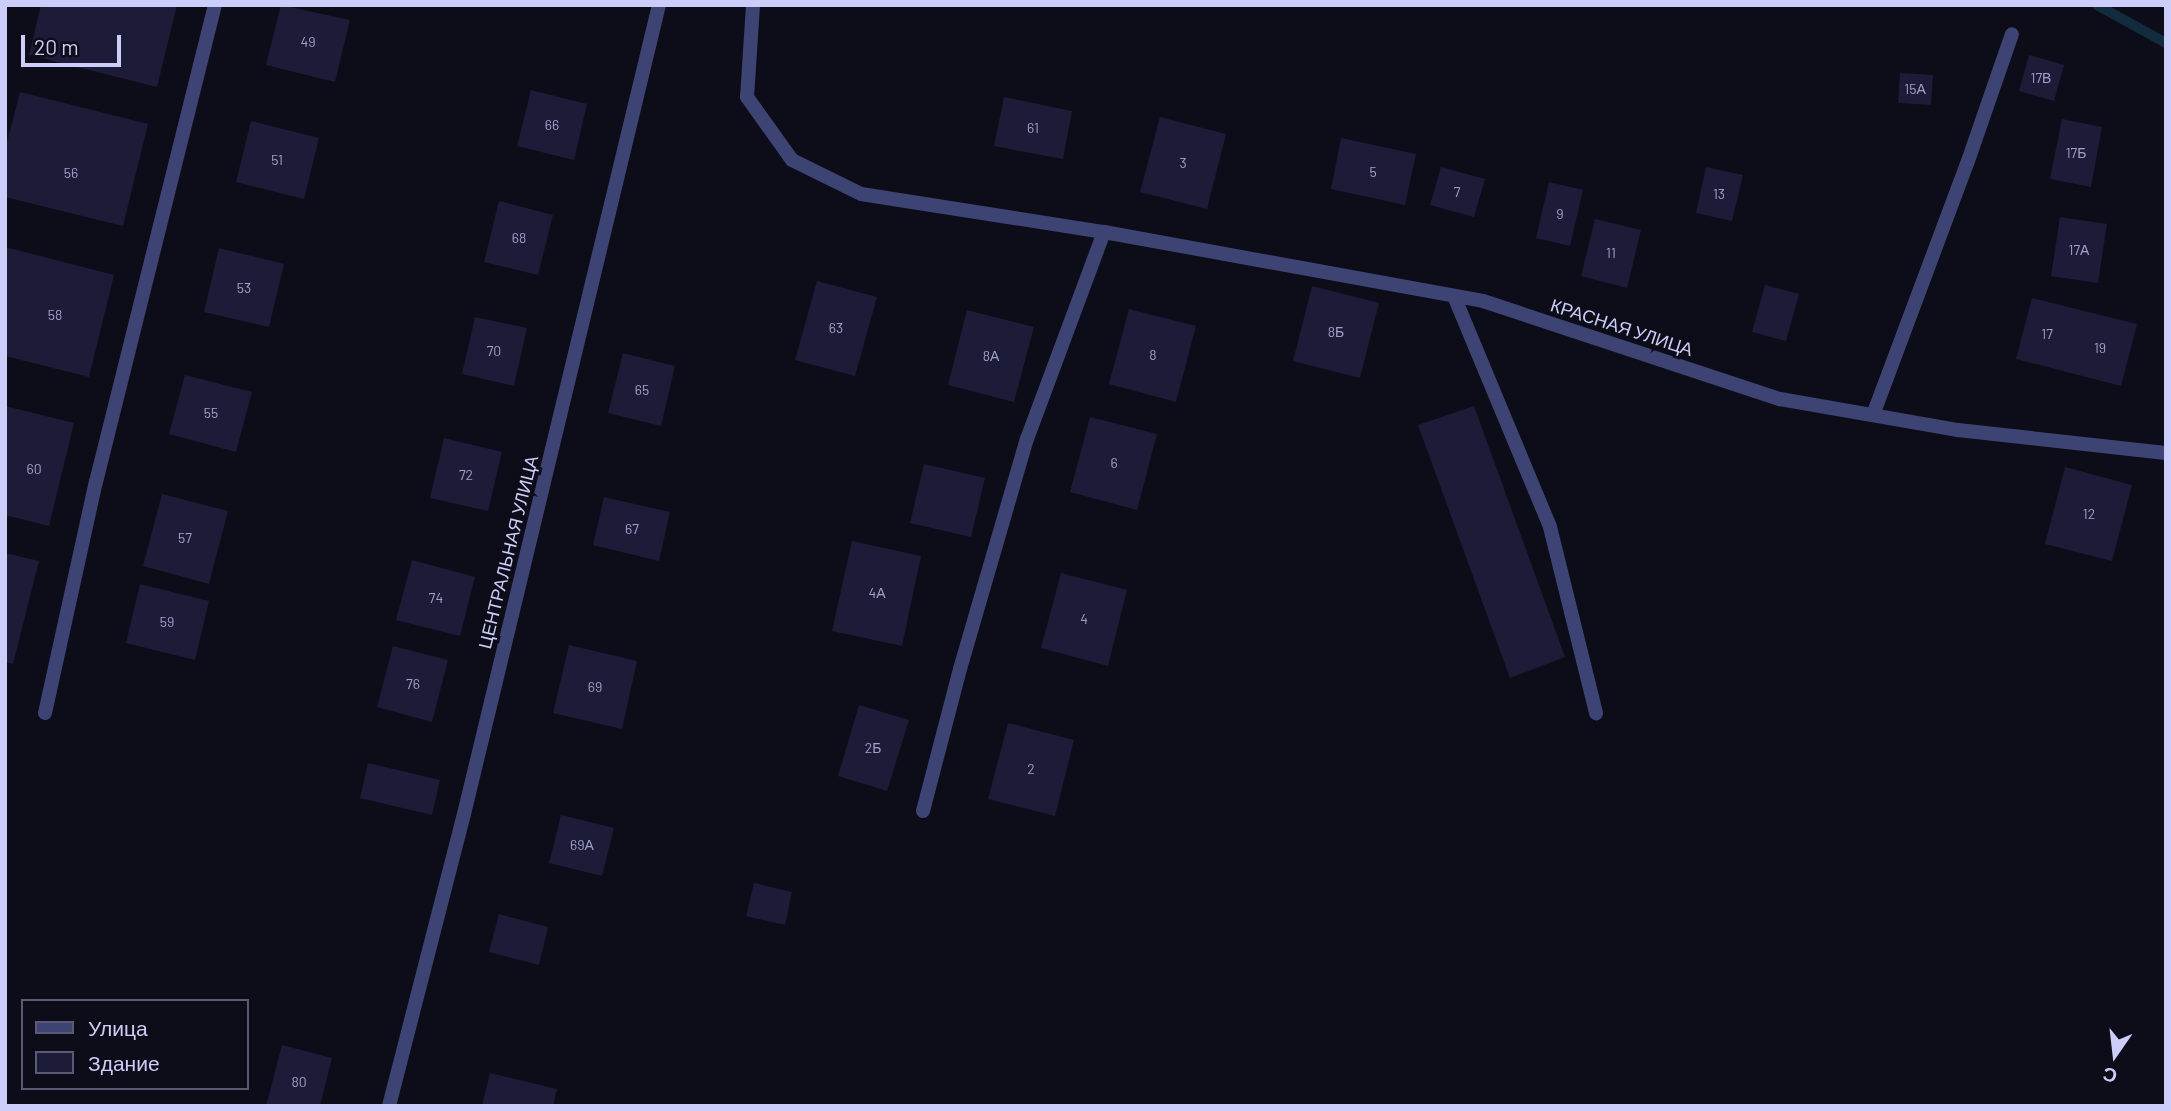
<!DOCTYPE html>
<html>
<head>
<meta charset="utf-8">
<style>
	body { margin:0 }
	#map { position:relative; width:2171px; height:1111px; overflow:hidden; background:#0d0d1a; font-family:Barlow,sans-serif }
	div>[style] { position:absolute }
	[style*='--x'] { left:calc(var(--x)*1px); top:calc(var(--y)*1px); width:calc(var(--w)*1px); rotate:calc(var(--a)*1deg) }
	.stream>* { height:10px; margin:-5px; padding:0 5px; transform-origin:5px; border-radius:5px; background:#122b3d }
	.building>* { inset:0; background:#1c1b38 }
	.lane>* { height:14px; margin:-7px; padding:0 7px; transform-origin:7px; border-radius:7px; background:#3d4473 }
	.street>* { height:14px; margin:-7px; padding:0 7px; transform-origin:7px; border-radius:7px; background:#3d4473 }
	span { translate:-50% -50%; white-space:nowrap; text-align:center; line-height:1.15; -webkit-text-stroke:6px #0d0d1a; paint-order:stroke }
	.number-label { font-size:14px; color:#a0a1c9 }
	.number-label span { -webkit-text-stroke-width:0 }
	.street-label { font-size:18px; color:#cccef9 }
	.frame { position:absolute; inset:0; border:7px solid #cccef9; pointer-events:none }
	.legend { position:absolute; left:21px; top:999px; width:228px; height:91px; box-sizing:border-box; background:#0d0d1a; border:2px solid #595a73; margin:0; padding:9px 12px; list-style:none; font-size:21px; color:#cccef9 }
	.legend li { display:flex; align-items:center; gap:14px; height:35px }
	.legend b { width:35px; border:2px solid #595a73 }
	.north { position:absolute; left:2080px; top:1020px; width:70px; height:70px; -webkit-text-stroke:5px #0d0d1a; paint-order:stroke; rotate:194deg; font-size:19px; font-weight:700; line-height:28px; text-align:center; color:#cccef9 }
	.north::after { content:''; display:block; margin:auto; width:24px; height:32px; background:#cccef9; clip-path:polygon(50% 0,100% 100%,50% 72%,0 100%) }
	.scale { position:absolute; left:21px; top:35px; width:100px; height:32px; box-sizing:border-box; border:4px solid #cccef9; border-top:0; padding-left:9px; font-size:21px; line-height:24px; white-space:nowrap; color:#cccef9; -webkit-text-stroke:5px #0d0d1a; paint-order:stroke }
</style>
</head>
<body>
<div id="map">
	<div class="stream">
		<i style="--x:2097;--y:5;--w:79;--a:28.8"></i>
	</div>
	<div class="building">
		<i style="clip-path:polygon(41px 5px,177px 5px,157px 87px,29px 55px)"></i>
		<i style="clip-path:polygon(281px 5px,350px 20px,335px 82px,266px 65px)"></i>
		<i style="clip-path:polygon(2029px 55px,2064px 65px,2054px 101px,2019px 91px)"></i>
		<i style="clip-path:polygon(1900px 73px,1933px 75px,1931px 105px,1898px 103px)"></i>
		<i style="clip-path:polygon(531px 90px,587px 104px,574px 160px,517px 146px)"></i>
		<i style="clip-path:polygon(20px 92px,148px 124px,123px 226px,5px 197px,5px 150px)"></i>
		<i style="clip-path:polygon(1004px 97px,1072px 111px,1063px 159px,994px 146px)"></i>
		<i style="clip-path:polygon(1160px 117px,1226px 134px,1207px 209px,1140px 192px)"></i>
		<i style="clip-path:polygon(2062px 119px,2102px 127px,2091px 187px,2050px 179px)"></i>
		<i style="clip-path:polygon(251px 121px,319px 138px,304px 199px,236px 182px)"></i>
		<i style="clip-path:polygon(1341px 138px,1416px 154px,1405px 205px,1331px 189px)"></i>
		<i style="clip-path:polygon(1441px 167px,1485px 179px,1474px 217px,1430px 205px)"></i>
		<i style="clip-path:polygon(1706px 167px,1743px 175px,1732px 221px,1696px 213px)"></i>
		<i style="clip-path:polygon(1549px 182px,1583px 190px,1570px 246px,1536px 238px)"></i>
		<i style="clip-path:polygon(499px 201px,553px 215px,538px 275px,484px 262px)"></i>
		<i style="clip-path:polygon(2060px 217px,2107px 224px,2098px 283px,2051px 276px)"></i>
		<i style="clip-path:polygon(1595px 219px,1641px 230px,1627px 288px,1581px 276px)"></i>
		<i style="clip-path:polygon(5px 247px,114px 275px,89px 377px,5px 356px)"></i>
		<i style="clip-path:polygon(219px 248px,284px 264px,269px 327px,204px 312px)"></i>
		<i style="clip-path:polygon(817px 281px,877px 297px,855px 376px,795px 360px)"></i>
		<i style="clip-path:polygon(1765px 285px,1799px 294px,1786px 341px,1752px 332px)"></i>
		<i style="clip-path:polygon(1312px 286px,1379px 303px,1360px 378px,1293px 361px)"></i>
		<i style="clip-path:polygon(2032px 298px,2137px 324px,2121px 386px,2016px 359px)"></i>
		<i style="clip-path:polygon(1129px 309px,1196px 326px,1176px 402px,1109px 384px)"></i>
		<i style="clip-path:polygon(967px 310px,1034px 327px,1014px 402px,948px 385px)"></i>
		<i style="clip-path:polygon(475px 317px,527px 328px,514px 386px,462px 374px)"></i>
		<i style="clip-path:polygon(623px 353px,675px 366px,661px 426px,608px 413px)"></i>
		<i style="clip-path:polygon(185px 375px,252px 392px,236px 452px,169px 434px)"></i>
		<i style="clip-path:polygon(5px 406px,74px 423px,49px 526px,5px 515px)"></i>
		<i style="clip-path:polygon(1474px 406px,1565px 657px,1510px 678px,1418px 425px)"></i>
		<i style="clip-path:polygon(1090px 417px,1157px 434px,1137px 510px,1070px 492px)"></i>
		<i style="clip-path:polygon(444px 438px,502px 452px,488px 511px,430px 498px)"></i>
		<i style="clip-path:polygon(924px 464px,985px 478px,971px 537px,910px 523px)"></i>
		<i style="clip-path:polygon(2065px 467px,2132px 485px,2112px 561px,2045px 544px)"></i>
		<i style="clip-path:polygon(162px 494px,228px 511px,209px 584px,143px 566px)"></i>
		<i style="clip-path:polygon(604px 497px,670px 512px,659px 561px,593px 545px)"></i>
		<i style="clip-path:polygon(852px 541px,921px 556px,902px 646px,832px 631px)"></i>
		<i style="clip-path:polygon(5px 553px,39px 561px,13px 664px,5px 662px)"></i>
		<i style="clip-path:polygon(412px 560px,475px 577px,460px 636px,396px 620px)"></i>
		<i style="clip-path:polygon(1061px 573px,1127px 590px,1108px 666px,1041px 648px)"></i>
		<i style="clip-path:polygon(140px 584px,209px 601px,195px 660px,126px 643px)"></i>
		<i style="clip-path:polygon(569px 645px,637px 661px,622px 729px,553px 713px)"></i>
		<i style="clip-path:polygon(393px 646px,448px 660px,432px 722px,377px 707px)"></i>
		<i style="clip-path:polygon(859px 705px,909px 720px,887px 791px,838px 776px)"></i>
		<i style="clip-path:polygon(1008px 723px,1074px 740px,1055px 816px,988px 799px)"></i>
		<i style="clip-path:polygon(368px 763px,440px 780px,432px 815px,360px 798px)"></i>
		<i style="clip-path:polygon(561px 815px,614px 828px,602px 876px,549px 863px)"></i>
		<i style="clip-path:polygon(754px 883px,792px 892px,785px 925px,746px 916px)"></i>
		<i style="clip-path:polygon(499px 914px,548px 927px,539px 965px,489px 952px)"></i>
		<i style="clip-path:polygon(282px 1045px,332px 1058px,320px 1106px,266px 1106px)"></i>
		<i style="clip-path:polygon(490px 1073px,557px 1089px,553px 1106px,482px 1106px)"></i>
	</div>
	<div class="lane">
		<i style="--x:1454;--y:296;--w:250;--a:67.4"></i>
		<i style="--x:1550;--y:527;--w:192;--a:76.1"></i>
		<i style="--x:1873;--y:415;--w:271;--a:-69.5"></i>
		<i style="--x:1968;--y:161;--w:134;--a:-70.9"></i>
		<i style="--x:923;--y:811;--w:147;--a:-75.4"></i>
		<i style="--x:960;--y:669;--w:240;--a:-73.8"></i>
		<i style="--x:1027;--y:439;--w:221;--a:-69.6"></i>
	</div>
	<div class="street">
		<i style="--x:753;--y:5;--w:92;--a:93.7"></i>
		<i style="--x:747;--y:97;--w:77;--a:54.5"></i>
		<i style="--x:792;--y:160;--w:77;--a:26.2"></i>
		<i style="--x:861;--y:194;--w:246;--a:8.9"></i>
		<i style="--x:1104;--y:232;--w:385;--a:10.3"></i>
		<i style="--x:1483;--y:301;--w:313;--a:18.3"></i>
		<i style="--x:1780;--y:399;--w:181;--a:9.9"></i>
		<i style="--x:1958;--y:430;--w:209;--a:6.3"></i>
		<i style="--x:45;--y:713;--w:237;--a:-77.6"></i>
		<i style="--x:96;--y:482;--w:492;--a:-76"></i>
		<i style="--x:389;--y:1106;--w:301;--a:-75.6"></i>
		<i style="--x:464;--y:814;--w:832;--a:-76.45"></i>
	</div>
	<div class="number-label">
		<span style="left:308px;top:42px">49</span>
		<span style="left:2041px;top:78px">17В</span>
		<span style="left:1915px;top:89px">15А</span>
		<span style="left:552px;top:125px">66</span>
		<span style="left:1033px;top:128px">61</span>
		<span style="left:2076px;top:153px">17Б</span>
		<span style="left:277px;top:160px">51</span>
		<span style="left:1183px;top:163px">3</span>
		<span style="left:1373px;top:172px">5</span>
		<span style="left:71px;top:173px">56</span>
		<span style="left:1457px;top:192px">7</span>
		<span style="left:1719px;top:194px">13</span>
		<span style="left:1560px;top:214px">9</span>
		<span style="left:519px;top:238px">68</span>
		<span style="left:2079px;top:250px">17А</span>
		<span style="left:1611px;top:253px">11</span>
		<span style="left:244px;top:288px">53</span>
		<span style="left:55px;top:315px">58</span>
		<span style="left:836px;top:328px">63</span>
		<span style="left:1336px;top:332px">8Б</span>
		<span style="left:2047px;top:334px">17</span>
		<span style="left:2100px;top:348px">19</span>
		<span style="left:494px;top:351px">70</span>
		<span style="left:1153px;top:355px">8</span>
		<span style="left:991px;top:356px">8А</span>
		<span style="left:642px;top:390px">65</span>
		<span style="left:211px;top:413px">55</span>
		<span style="left:1114px;top:463px">6</span>
		<span style="left:34px;top:469px">60</span>
		<span style="left:466px;top:475px">72</span>
		<span style="left:2089px;top:514px">12</span>
		<span style="left:632px;top:529px">67</span>
		<span style="left:185px;top:538px">57</span>
		<span style="left:877px;top:593px">4А</span>
		<span style="left:436px;top:598px">74</span>
		<span style="left:1084px;top:619px">4</span>
		<span style="left:167px;top:622px">59</span>
		<span style="left:413px;top:684px">76</span>
		<span style="left:595px;top:687px">69</span>
		<span style="left:873px;top:748px">2Б</span>
		<span style="left:1031px;top:769px">2</span>
		<span style="left:582px;top:845px">69А</span>
		<span style="left:299px;top:1082px">80</span>
	</div>
	<div class="street-label">
		<span style="left:1622px;top:327px;rotate:18deg">КРАСНАЯ УЛИЦА</span>
		<span style="left:508px;top:552px;rotate:-76deg">ЦЕНТРАЛЬНАЯ УЛИЦА</span>
	</div>
	<div class="frame"></div>
	<ul class="legend">
	<li><b style="height:9px;background:#3d4473"></b>Улица</li>
	<li><b style="height:19px;background:#1c1b38"></b>Здание</li>
	</ul>
	<div class="north">С</div>
	<div class="scale">20 m</div>
</div>
</body>
</html>
